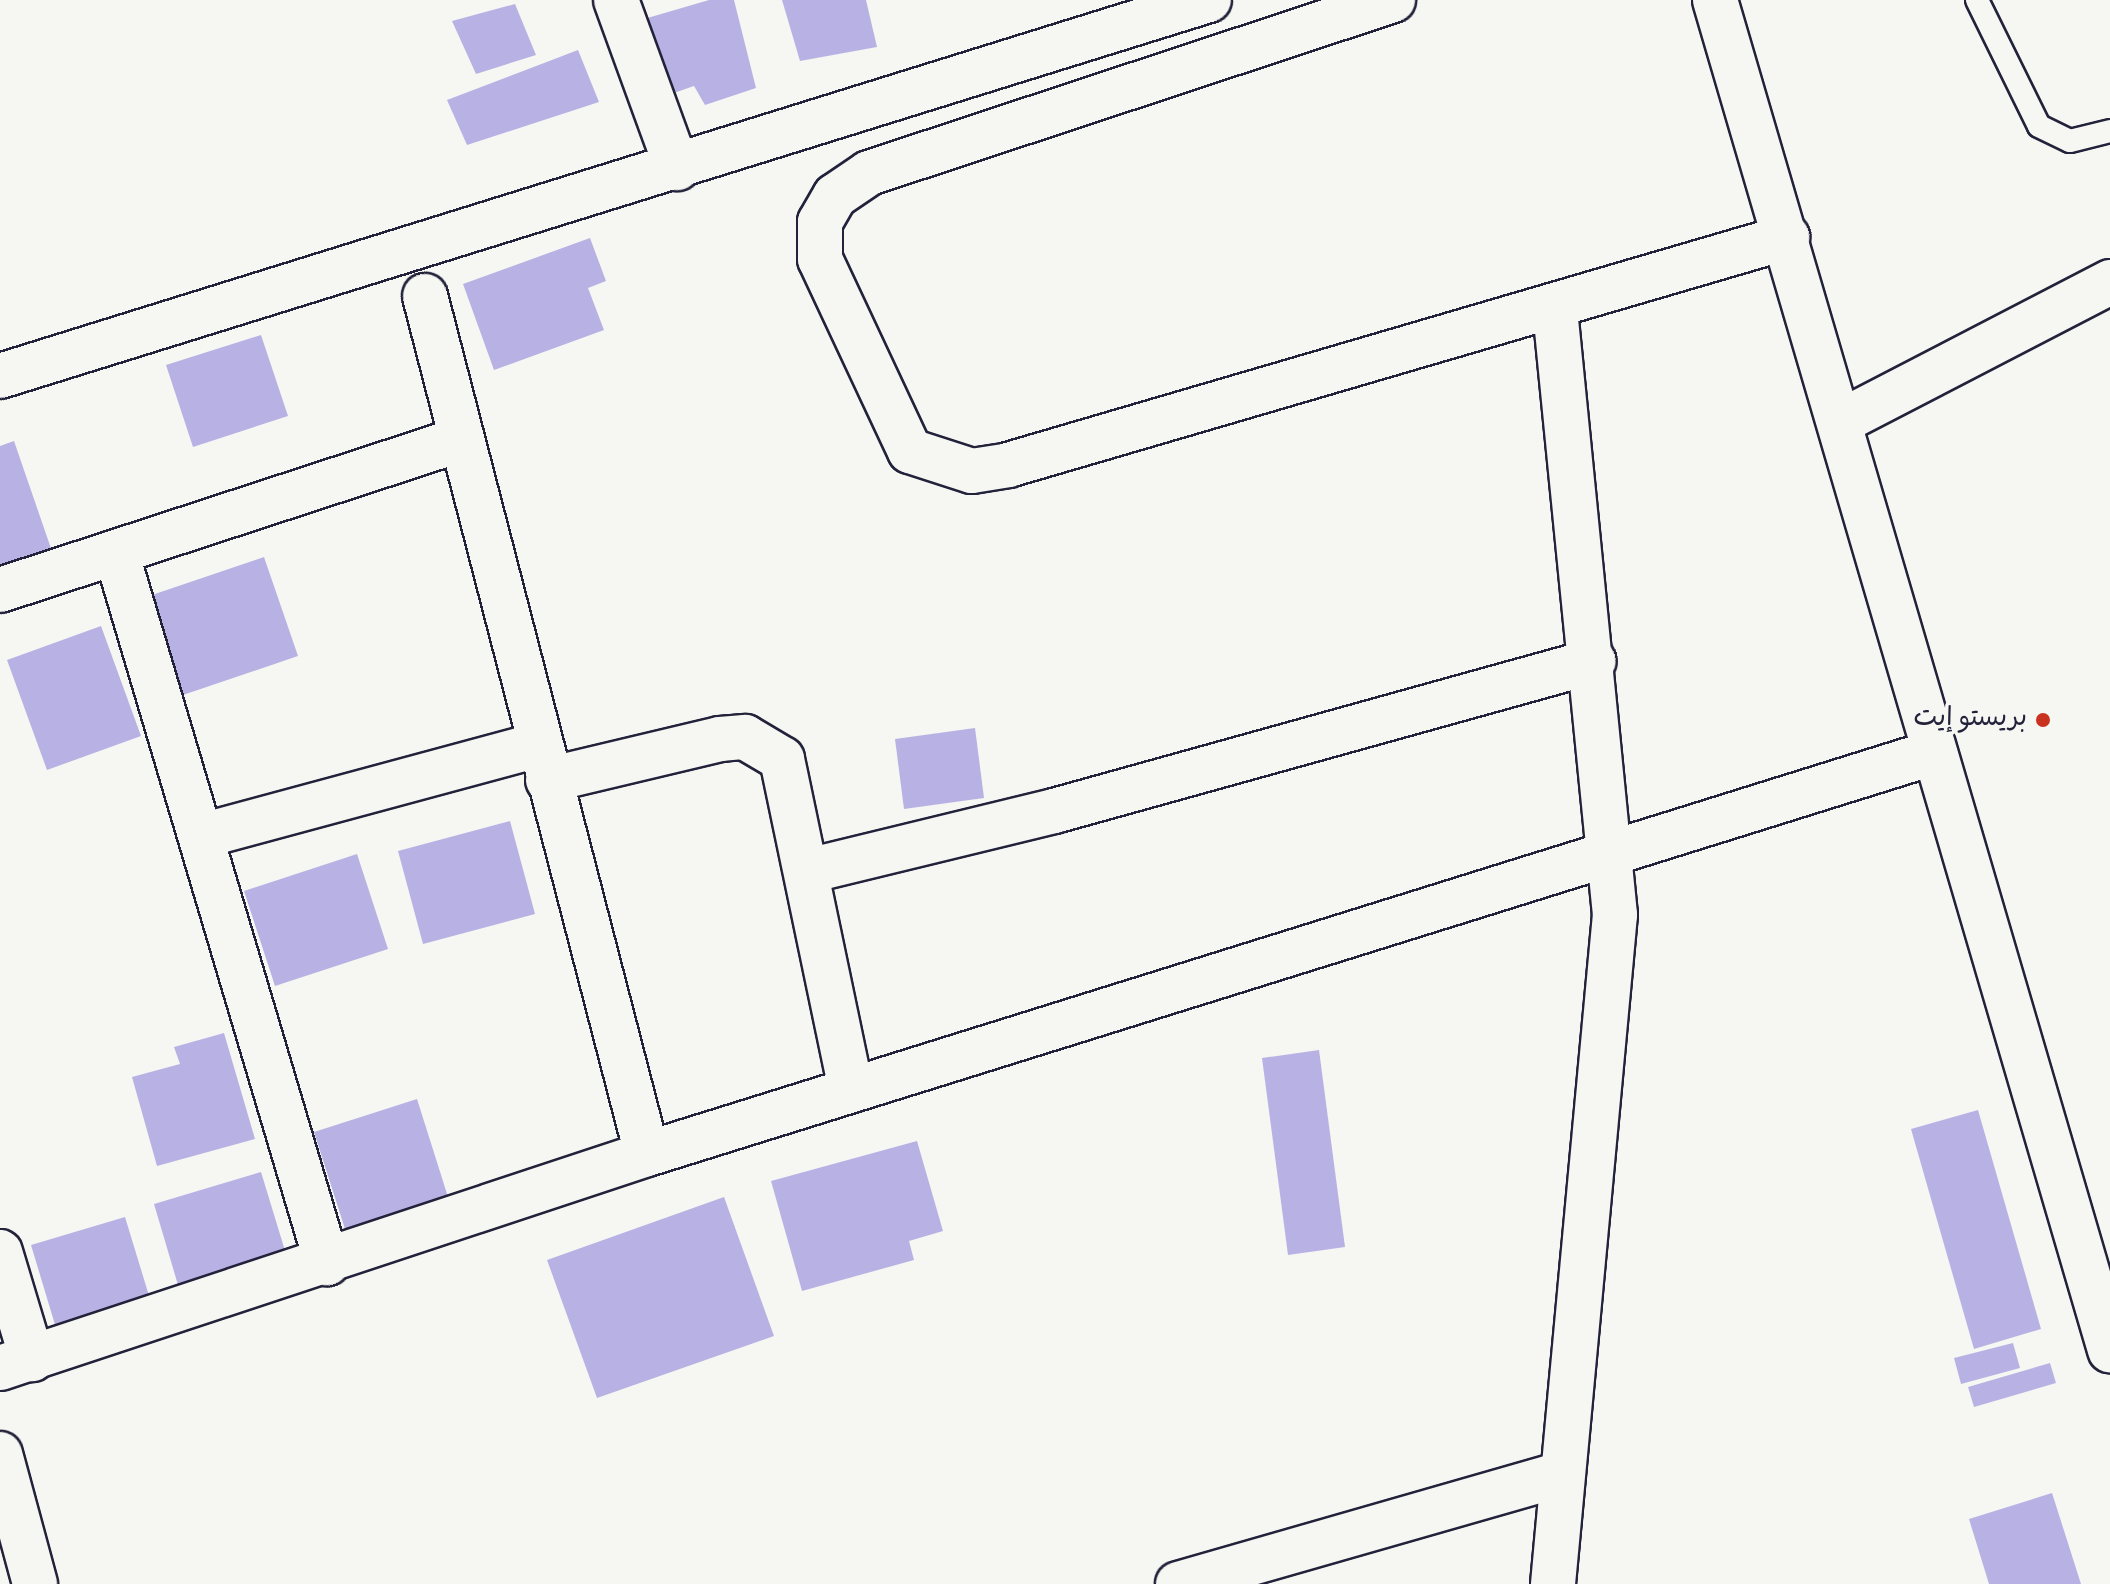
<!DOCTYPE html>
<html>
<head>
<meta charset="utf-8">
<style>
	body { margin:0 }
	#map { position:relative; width:2110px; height:1584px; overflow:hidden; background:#f6f6f2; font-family:Dekko,"Playpen Sans Arabic",sans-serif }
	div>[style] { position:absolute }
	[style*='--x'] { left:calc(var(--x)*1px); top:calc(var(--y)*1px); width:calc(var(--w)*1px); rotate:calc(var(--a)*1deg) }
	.building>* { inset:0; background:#b8b2e4 }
	.roads { filter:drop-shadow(2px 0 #22223b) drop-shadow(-2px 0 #22223b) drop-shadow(0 2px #22223b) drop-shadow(0 -2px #22223b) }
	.service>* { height:22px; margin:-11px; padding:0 11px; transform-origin:11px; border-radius:11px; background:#f6f6f2 }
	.minor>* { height:44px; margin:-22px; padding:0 22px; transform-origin:22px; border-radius:22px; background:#f6f6f2 }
	.dots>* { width:22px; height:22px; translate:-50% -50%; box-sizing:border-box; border:4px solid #f6f6f2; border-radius:50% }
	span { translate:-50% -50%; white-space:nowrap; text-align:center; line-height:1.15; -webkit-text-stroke:7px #f6f6f2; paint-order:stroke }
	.poi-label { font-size:26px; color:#22223b }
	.right { translate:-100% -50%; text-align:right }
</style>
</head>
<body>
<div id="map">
	<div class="building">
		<i style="clip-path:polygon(709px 0,734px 0,756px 88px,705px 105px,694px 86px,671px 94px,644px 19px)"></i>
		<i style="clip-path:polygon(782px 0,866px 0,877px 47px,800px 61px)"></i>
		<i style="clip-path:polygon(515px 4px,536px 55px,476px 74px,452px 21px)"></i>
		<i style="clip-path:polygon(578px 50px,599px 102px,467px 145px,447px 100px)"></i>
		<i style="clip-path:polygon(590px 238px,606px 281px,588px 288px,604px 330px,494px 370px,463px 284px)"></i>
		<i style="clip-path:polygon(261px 335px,288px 416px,193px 447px,166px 365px)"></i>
		<i style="clip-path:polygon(14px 441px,55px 560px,0 579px,0 446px)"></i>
		<i style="clip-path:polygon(264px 557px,298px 656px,180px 696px,146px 597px)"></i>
		<i style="clip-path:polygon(101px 626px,141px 736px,47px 770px,7px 660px)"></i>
		<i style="clip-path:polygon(975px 728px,984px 798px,904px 809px,895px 739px)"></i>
		<i style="clip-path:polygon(510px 821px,535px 914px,423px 944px,398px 851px)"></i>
		<i style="clip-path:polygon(357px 854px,388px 949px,275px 986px,244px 891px)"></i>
		<i style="clip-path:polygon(224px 1033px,255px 1139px,157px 1166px,132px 1077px,180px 1064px,174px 1047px)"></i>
		<i style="clip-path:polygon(1319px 1050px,1345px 1247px,1288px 1255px,1262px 1058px)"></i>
		<i style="clip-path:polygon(417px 1099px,448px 1197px,345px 1229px,314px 1132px)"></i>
		<i style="clip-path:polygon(1978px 1110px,2041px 1329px,1974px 1349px,1911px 1129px)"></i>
		<i style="clip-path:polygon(917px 1141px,943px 1231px,909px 1241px,914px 1260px,802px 1291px,771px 1181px)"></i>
		<i style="clip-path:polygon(261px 1172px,286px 1254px,178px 1285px,154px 1204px)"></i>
		<i style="clip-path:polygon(724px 1197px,774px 1336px,597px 1398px,547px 1260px)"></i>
		<i style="clip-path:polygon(125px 1217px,150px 1299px,56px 1328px,31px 1245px)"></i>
		<i style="clip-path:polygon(2013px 1343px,2020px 1368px,1961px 1384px,1954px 1358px)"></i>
		<i style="clip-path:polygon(2050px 1363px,2056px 1383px,1974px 1407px,1968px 1387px)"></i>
		<i style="clip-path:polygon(2052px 1493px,2081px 1584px,1989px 1584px,1969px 1519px)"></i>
	</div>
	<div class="roads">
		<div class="service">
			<i style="--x:1977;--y:0;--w:140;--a:63.8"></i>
			<i style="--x:2039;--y:126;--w:34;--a:26"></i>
			<i style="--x:2070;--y:141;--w:41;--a:-14"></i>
		</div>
		<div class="minor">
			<i style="--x:616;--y:0;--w:179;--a:70"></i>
			<i style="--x:1393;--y:0;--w:552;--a:161.73"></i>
			<i style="--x:869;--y:173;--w:41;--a:145.9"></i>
			<i style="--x:835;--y:196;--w:30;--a:120"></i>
			<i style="--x:820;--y:222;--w:37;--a:90"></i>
			<i style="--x:820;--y:259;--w:212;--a:64.9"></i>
			<i style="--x:910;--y:451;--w:65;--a:17.9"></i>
			<i style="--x:972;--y:471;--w:36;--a:-9"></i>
			<i style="--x:1008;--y:465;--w:812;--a:-16.31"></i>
			<i style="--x:1715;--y:0;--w:1407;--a:73.69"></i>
			<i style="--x:425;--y:296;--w:886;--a:75.49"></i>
			<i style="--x:0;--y:376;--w:1266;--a:-17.28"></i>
			<i style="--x:1844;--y:420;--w:300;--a:-27.4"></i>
			<i style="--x:116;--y:552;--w:742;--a:73.47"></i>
			<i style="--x:0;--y:590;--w:485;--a:-18.1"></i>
			<i style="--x:548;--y:780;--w:177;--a:-13.4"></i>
			<i style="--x:720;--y:739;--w:25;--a:-5"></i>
			<i style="--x:745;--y:737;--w:43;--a:30.7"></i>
			<i style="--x:782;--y:759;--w:338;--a:78.2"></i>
			<i style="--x:201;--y:836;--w:349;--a:-15.1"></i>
			<i style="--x:808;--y:871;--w:253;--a:-13.7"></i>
			<i style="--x:1054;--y:811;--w:560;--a:-15.52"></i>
			<i style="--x:0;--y:1252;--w:112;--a:73.3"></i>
			<i style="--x:0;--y:1368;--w:681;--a:-18.3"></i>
			<i style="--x:647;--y:1154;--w:1349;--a:-17.33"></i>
			<i style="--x:0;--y:1454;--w:135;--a:74.9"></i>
			<i style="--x:1178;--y:1584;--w:398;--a:-16"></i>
			<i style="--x:1553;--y:1584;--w:672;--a:-84.71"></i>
			<i style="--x:1615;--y:915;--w:608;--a:-95.66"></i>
		</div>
	</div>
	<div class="dots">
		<i style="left:2043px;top:720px;background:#c8321e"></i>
	</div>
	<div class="poi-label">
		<span class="right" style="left:2027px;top:720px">بريستو إيت</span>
	</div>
</div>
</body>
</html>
